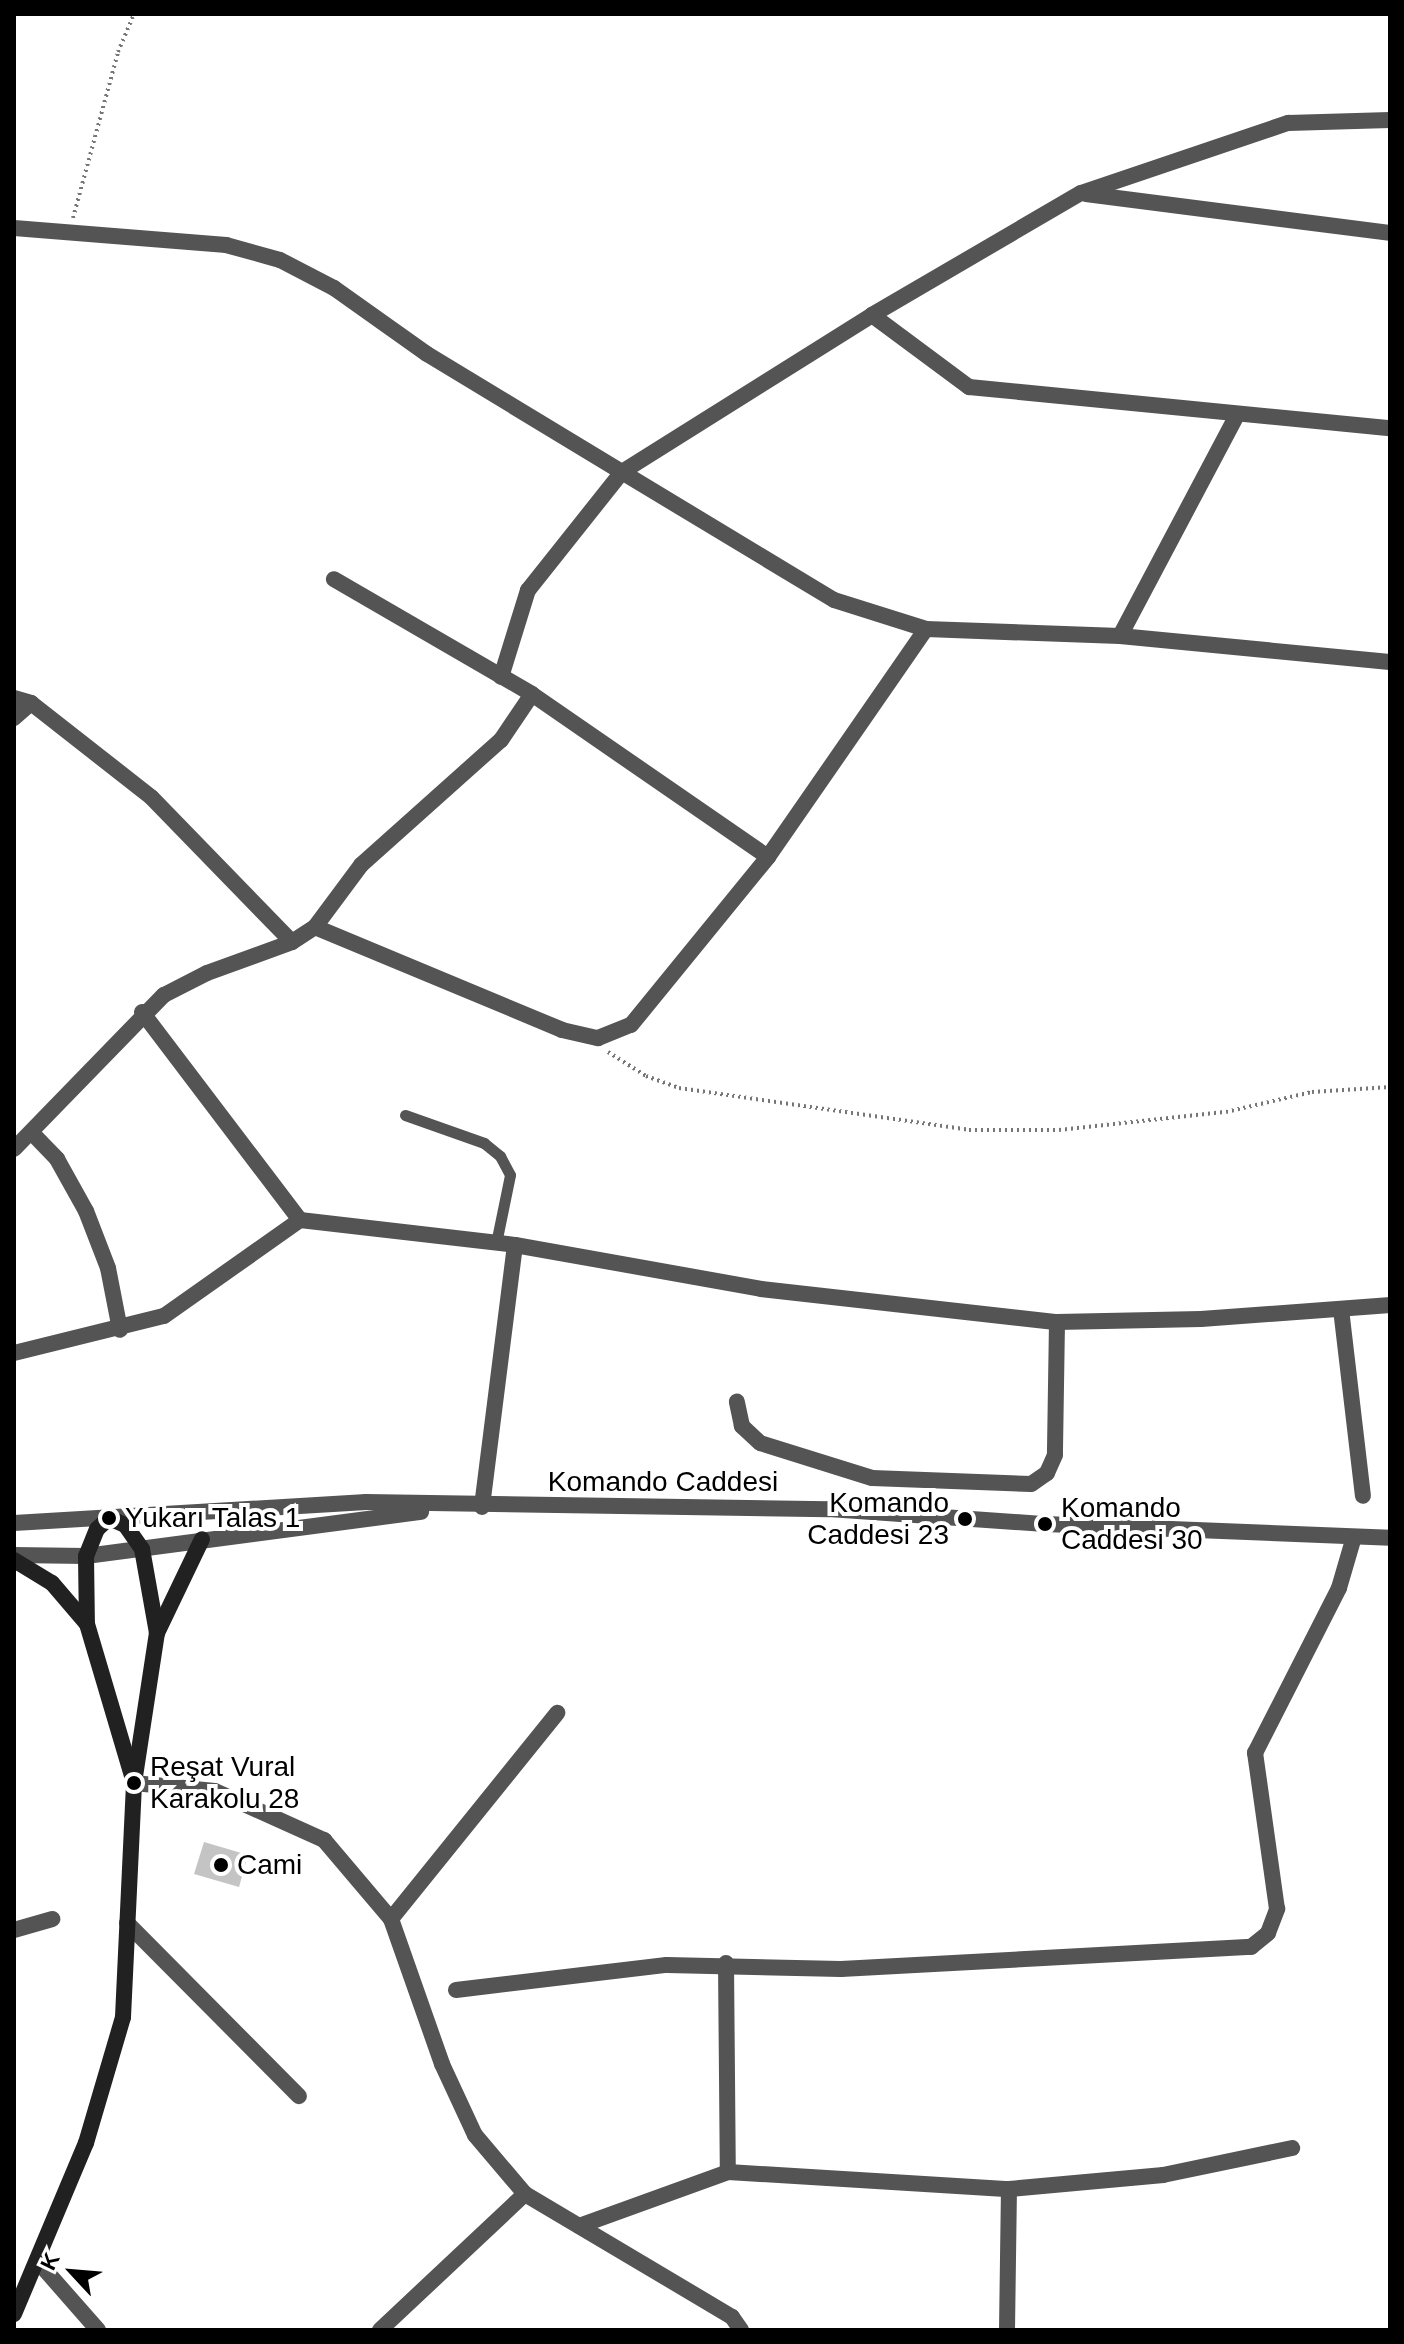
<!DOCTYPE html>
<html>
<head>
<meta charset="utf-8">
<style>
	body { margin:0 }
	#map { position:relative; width:1404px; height:2344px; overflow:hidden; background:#fff; font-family:Helvetica,sans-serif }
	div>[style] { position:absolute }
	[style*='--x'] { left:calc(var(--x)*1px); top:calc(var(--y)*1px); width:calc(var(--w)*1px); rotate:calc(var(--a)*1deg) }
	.building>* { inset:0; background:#c4c4c4 }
	.path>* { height:4px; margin-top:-2px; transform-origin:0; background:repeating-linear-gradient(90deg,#767676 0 2px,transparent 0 6px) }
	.service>* { height:11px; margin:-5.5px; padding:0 5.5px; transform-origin:5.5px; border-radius:5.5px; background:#545454 }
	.minor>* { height:16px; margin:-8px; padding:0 8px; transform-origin:8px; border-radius:8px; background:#545454 }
	.tertiary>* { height:16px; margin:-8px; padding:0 8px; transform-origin:8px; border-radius:8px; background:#545454 }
	.secondary>* { height:16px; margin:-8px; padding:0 8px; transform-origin:8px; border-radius:8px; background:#212121 }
	.dots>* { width:22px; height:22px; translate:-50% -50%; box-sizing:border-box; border:4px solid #fff; border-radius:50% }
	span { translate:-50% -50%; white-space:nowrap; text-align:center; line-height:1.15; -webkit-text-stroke:8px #fff; paint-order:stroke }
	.street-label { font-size:28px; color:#000 }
	.poi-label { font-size:28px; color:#000 }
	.right { translate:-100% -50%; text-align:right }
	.left { translate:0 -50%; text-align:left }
	.frame { position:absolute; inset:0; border:16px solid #000; pointer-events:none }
	.north { position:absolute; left:32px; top:2232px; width:80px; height:80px; -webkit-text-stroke:6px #fff; paint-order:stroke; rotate:296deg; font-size:22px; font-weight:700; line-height:32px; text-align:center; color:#000 }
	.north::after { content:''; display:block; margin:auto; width:28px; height:36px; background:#000; clip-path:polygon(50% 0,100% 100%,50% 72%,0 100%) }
</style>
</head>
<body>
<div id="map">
	<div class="building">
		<i style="clip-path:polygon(204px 1842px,248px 1855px,239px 1887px,194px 1874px)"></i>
	</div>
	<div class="path">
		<i style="--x:73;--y:218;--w:172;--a:-74.8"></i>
		<i style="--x:118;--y:52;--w:41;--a:-67.2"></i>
		<i style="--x:608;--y:1052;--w:45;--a:32.3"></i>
		<i style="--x:646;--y:1076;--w:35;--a:20"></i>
		<i style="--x:679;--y:1088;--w:293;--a:8.2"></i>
		<i style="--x:969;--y:1130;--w:90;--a:0"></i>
		<i style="--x:1059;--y:1130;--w:168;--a:-6.2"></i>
		<i style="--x:1226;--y:1112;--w:88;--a:-13.1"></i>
		<i style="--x:1312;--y:1092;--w:78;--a:-3.7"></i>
	</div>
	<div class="service">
		<i style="--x:405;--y:1115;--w:84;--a:19.5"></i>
		<i style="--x:484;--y:1143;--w:21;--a:39"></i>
		<i style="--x:500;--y:1156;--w:21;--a:62"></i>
		<i style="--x:510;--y:1175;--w:69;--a:101.6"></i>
	</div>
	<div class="minor">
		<i style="--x:1086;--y:194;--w:306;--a:7.3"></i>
		<i style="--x:14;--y:228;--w:213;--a:4.6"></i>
		<i style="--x:226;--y:245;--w:56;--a:15.5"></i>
		<i style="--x:280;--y:260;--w:61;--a:27.4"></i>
		<i style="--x:334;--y:288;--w:114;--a:35.4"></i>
		<i style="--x:427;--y:354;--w:228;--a:31.2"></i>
		<i style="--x:622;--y:472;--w:151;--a:128.5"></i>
		<i style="--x:528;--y:590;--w:91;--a:107.2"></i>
		<i style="--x:872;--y:315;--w:242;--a:-30.3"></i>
		<i style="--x:1081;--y:193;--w:219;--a:-18.7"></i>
		<i style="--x:1288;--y:123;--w:102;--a:-1.7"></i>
		<i style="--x:926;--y:629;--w:194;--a:2.1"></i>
		<i style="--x:1120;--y:636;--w:271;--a:5.5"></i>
		<i style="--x:1120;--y:636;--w:250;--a:-62.1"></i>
		<i style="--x:14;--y:698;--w:18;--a:16"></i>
		<i style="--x:31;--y:703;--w:23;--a:139"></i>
		<i style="--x:768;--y:857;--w:277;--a:-55.3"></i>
		<i style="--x:926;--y:629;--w:96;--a:-162.5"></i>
		<i style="--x:834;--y:600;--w:248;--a:-148.9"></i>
		<i style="--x:622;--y:472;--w:295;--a:-32.1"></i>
		<i style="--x:872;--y:315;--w:121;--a:36.6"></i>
		<i style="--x:969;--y:387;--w:423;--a:5.6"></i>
		<i style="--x:315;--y:927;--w:77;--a:-53.4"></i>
		<i style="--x:361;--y:865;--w:188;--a:-41.8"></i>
		<i style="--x:501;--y:740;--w:55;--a:-56"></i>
		<i style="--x:292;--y:942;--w:27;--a:-33"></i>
		<i style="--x:315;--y:927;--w:268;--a:22.6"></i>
		<i style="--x:562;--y:1030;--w:37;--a:13"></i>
		<i style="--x:598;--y:1038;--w:35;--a:-22"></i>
		<i style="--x:631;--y:1025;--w:217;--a:-50.8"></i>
		<i style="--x:768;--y:857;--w:287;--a:-145.4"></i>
		<i style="--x:532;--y:694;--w:229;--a:-149.9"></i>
		<i style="--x:142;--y:1012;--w:261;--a:52.8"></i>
		<i style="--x:300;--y:1220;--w:216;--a:6.6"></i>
		<i style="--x:515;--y:1245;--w:264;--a:97.2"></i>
		<i style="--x:33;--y:1134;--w:35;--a:46"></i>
		<i style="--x:57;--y:1159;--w:60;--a:60.9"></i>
		<i style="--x:86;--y:1211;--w:61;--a:68.9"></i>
		<i style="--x:108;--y:1268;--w:63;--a:79"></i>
		<i style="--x:14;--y:1149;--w:215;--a:-45.8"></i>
		<i style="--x:164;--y:995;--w:48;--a:-27.1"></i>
		<i style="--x:207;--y:973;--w:90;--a:-20"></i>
		<i style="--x:292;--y:942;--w:202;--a:-134.2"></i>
		<i style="--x:151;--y:797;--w:152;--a:-141.9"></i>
		<i style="--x:515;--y:1245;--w:250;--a:10.1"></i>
		<i style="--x:761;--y:1289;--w:298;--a:6.4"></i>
		<i style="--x:1057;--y:1322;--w:133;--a:90.9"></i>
		<i style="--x:1055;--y:1455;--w:20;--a:114"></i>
		<i style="--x:1047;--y:1473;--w:19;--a:145"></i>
		<i style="--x:1031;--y:1484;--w:159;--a:-177.8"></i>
		<i style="--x:872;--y:1478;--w:117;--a:-162.6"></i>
		<i style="--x:760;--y:1443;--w:25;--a:-137"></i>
		<i style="--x:742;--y:1426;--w:25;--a:-102"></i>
		<i style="--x:1341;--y:1309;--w:188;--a:83.3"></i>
		<i style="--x:1057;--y:1322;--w:144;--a:-1.2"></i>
		<i style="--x:1201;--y:1319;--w:190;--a:-4.2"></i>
		<i style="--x:14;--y:1353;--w:154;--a:-13.9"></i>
		<i style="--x:164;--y:1316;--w:166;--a:-35.2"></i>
		<i style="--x:391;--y:1919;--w:265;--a:-51.1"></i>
		<i style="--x:127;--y:1923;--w:244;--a:45.2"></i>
		<i style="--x:14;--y:1930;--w:40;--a:-16"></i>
		<i style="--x:726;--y:1963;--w:209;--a:89.5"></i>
		<i style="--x:456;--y:1990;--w:212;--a:-6.8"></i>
		<i style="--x:667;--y:1965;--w:174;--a:1.3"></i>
		<i style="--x:841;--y:1969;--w:411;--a:-3.1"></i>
		<i style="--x:1251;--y:1947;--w:22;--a:-39"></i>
		<i style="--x:1268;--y:1933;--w:26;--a:-69"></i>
		<i style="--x:1277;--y:1909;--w:158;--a:-98"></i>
		<i style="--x:1255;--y:1753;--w:185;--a:-63"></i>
		<i style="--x:1339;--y:1588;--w:50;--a:-73.7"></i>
		<i style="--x:579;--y:2226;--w:158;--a:-19.9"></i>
		<i style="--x:728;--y:2172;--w:282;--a:3.5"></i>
		<i style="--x:1009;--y:2189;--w:155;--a:-5.2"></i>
		<i style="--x:1163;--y:2175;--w:132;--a:-11.8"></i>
		<i style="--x:40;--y:2264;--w:88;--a:48.7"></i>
		<i style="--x:380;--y:2330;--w:199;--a:-43.2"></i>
		<i style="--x:1007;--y:2330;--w:141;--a:-89.2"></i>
	</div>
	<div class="tertiary">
		<i style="--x:14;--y:1523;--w:353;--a:-3.4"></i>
		<i style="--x:366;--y:1502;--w:463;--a:0.9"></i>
		<i style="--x:829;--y:1509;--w:217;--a:4"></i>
		<i style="--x:1045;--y:1524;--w:345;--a:2.3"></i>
		<i style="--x:14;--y:1555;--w:72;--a:0.8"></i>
		<i style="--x:86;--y:1556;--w:338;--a:-7.5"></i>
		<i style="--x:134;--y:1783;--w:81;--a:5.6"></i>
		<i style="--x:215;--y:1791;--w:120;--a:24.2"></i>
		<i style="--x:324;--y:1840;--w:104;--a:49.7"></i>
		<i style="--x:391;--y:1919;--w:154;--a:70.6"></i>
		<i style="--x:442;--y:2064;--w:78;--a:65.1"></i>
		<i style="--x:475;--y:2135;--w:77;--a:49.7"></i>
		<i style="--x:525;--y:2194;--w:241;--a:30.7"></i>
		<i style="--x:732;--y:2317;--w:16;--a:55"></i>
	</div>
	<div class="secondary">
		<i style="--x:14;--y:1560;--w:44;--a:31.2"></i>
		<i style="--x:52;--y:1583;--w:54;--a:49.5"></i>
		<i style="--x:157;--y:1633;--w:104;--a:-64.4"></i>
		<i style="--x:14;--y:2314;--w:186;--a:-67.2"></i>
		<i style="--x:86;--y:2143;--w:131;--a:-73.6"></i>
		<i style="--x:123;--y:2017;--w:234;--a:-87.3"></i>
		<i style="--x:134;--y:1783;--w:152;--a:-81.3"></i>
		<i style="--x:157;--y:1633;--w:85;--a:-100.1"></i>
		<i style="--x:142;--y:1549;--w:29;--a:-125"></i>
		<i style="--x:125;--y:1525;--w:17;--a:-156"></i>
		<i style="--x:109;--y:1518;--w:16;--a:137"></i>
		<i style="--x:97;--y:1529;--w:29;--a:112"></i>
		<i style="--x:86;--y:1556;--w:68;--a:89.2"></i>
		<i style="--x:87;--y:1624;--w:166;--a:73.5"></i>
	</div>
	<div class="dots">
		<i style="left:109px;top:1518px;background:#000"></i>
		<i style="left:965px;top:1519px;background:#000"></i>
		<i style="left:1045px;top:1524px;background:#000"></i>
		<i style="left:134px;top:1783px;background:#000"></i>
		<i style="left:221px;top:1865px;background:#000"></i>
	</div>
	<div class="street-label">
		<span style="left:663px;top:1482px">Komando Caddesi</span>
	</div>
	<div class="poi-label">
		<span class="right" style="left:949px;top:1519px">Komando<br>Caddesi 23</span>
		<span class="left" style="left:1061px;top:1524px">Komando<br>Caddesi 30</span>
		<span class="left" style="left:125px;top:1518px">Yukarı Talas 1</span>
		<span class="left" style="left:150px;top:1783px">Reşat Vural<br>Karakolu 28</span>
		<span class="left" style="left:237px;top:1865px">Cami</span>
	</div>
	<div class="frame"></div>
	<div class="north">K</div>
</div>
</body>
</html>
